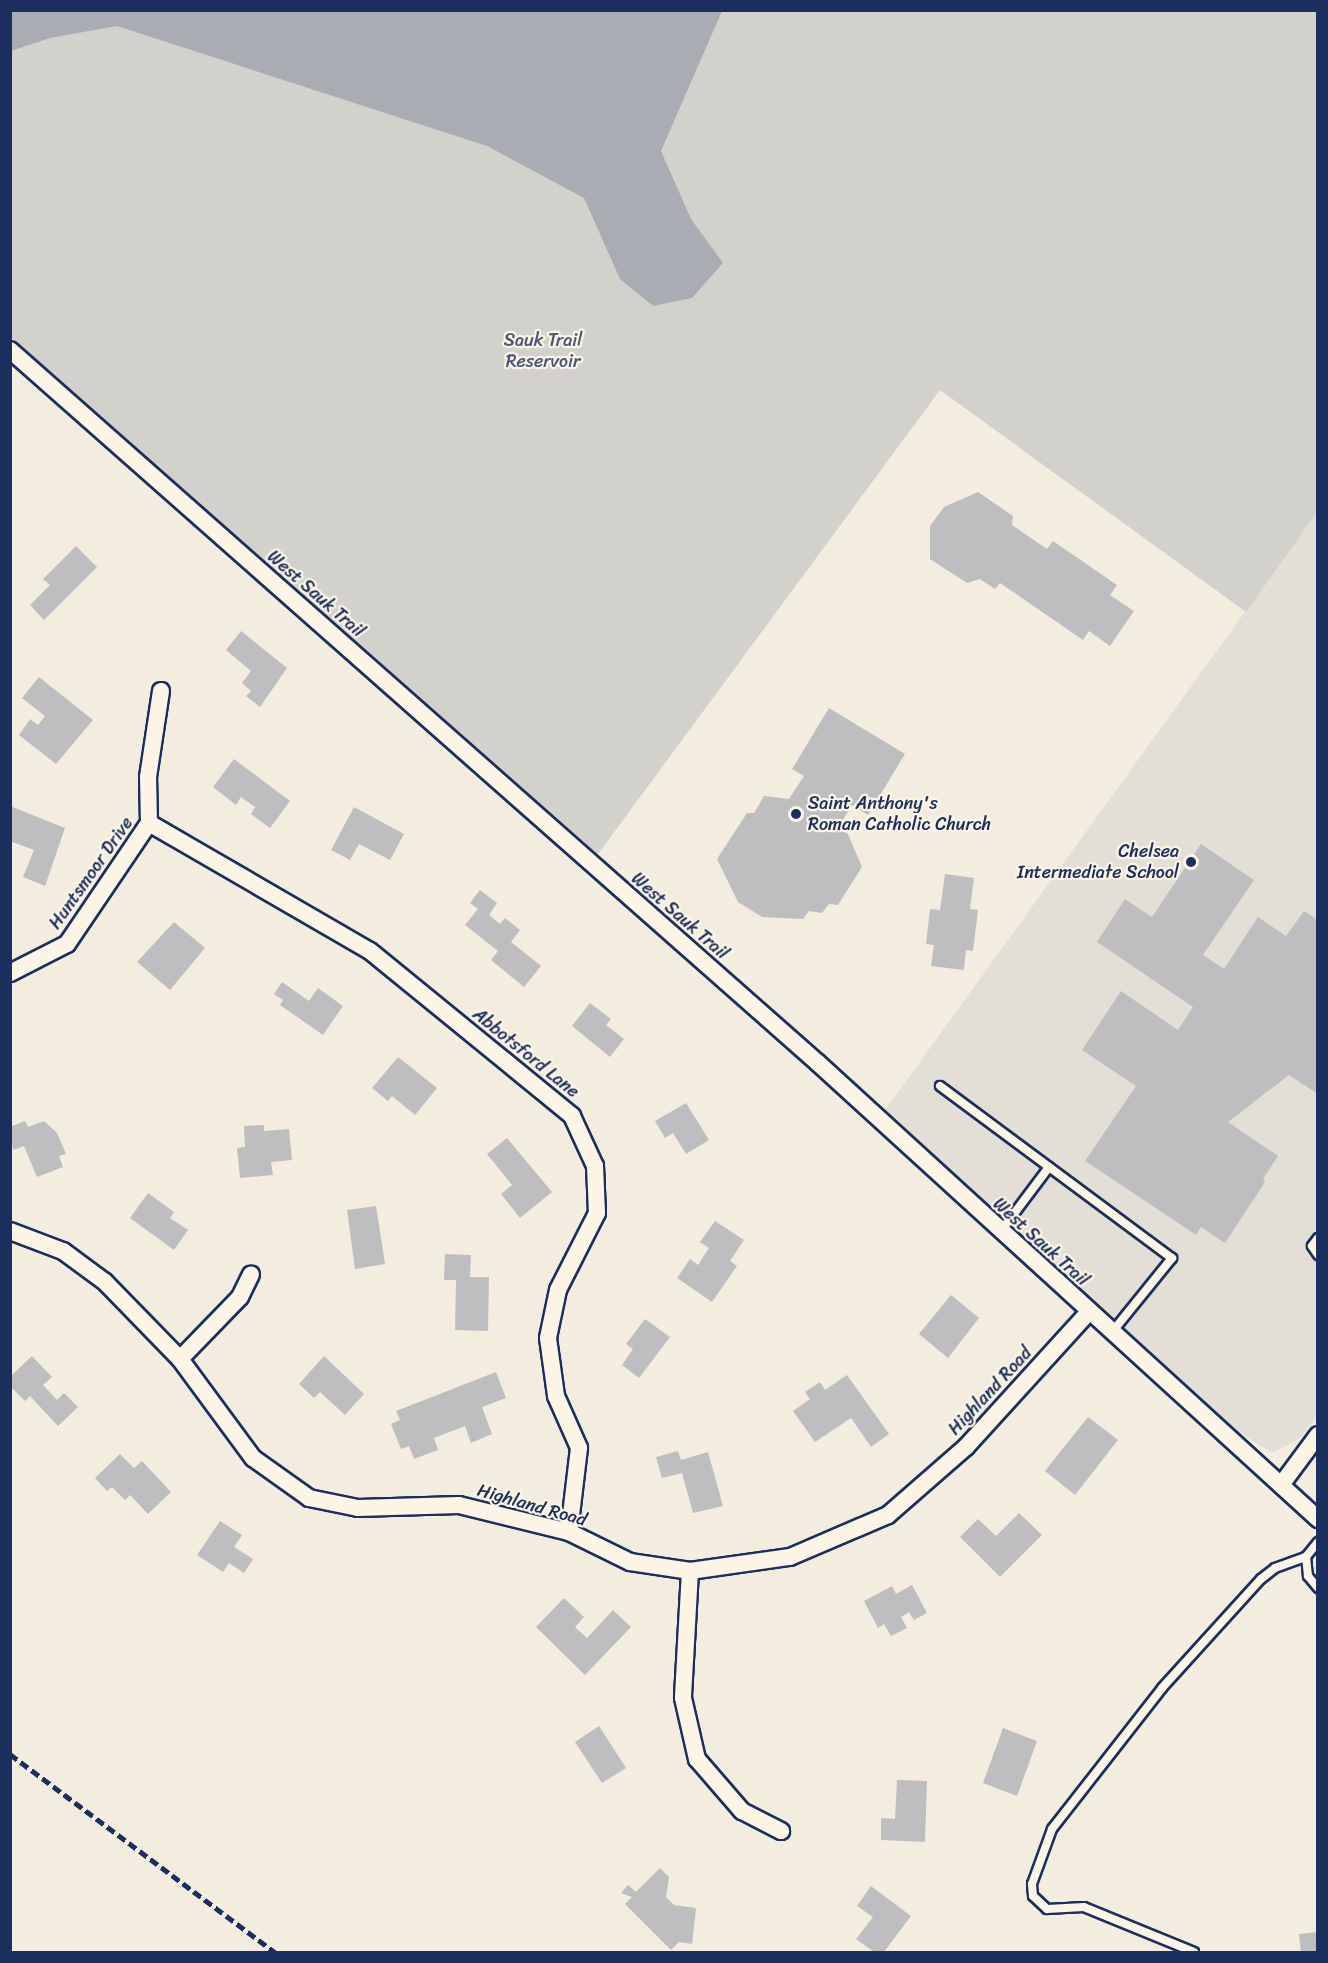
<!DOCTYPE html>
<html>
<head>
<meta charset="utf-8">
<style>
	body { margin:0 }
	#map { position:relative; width:1328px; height:1963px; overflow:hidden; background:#f3ede0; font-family:Sriracha,sans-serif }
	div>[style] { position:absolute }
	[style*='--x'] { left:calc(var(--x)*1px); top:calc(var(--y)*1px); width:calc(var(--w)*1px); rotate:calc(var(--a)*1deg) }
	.built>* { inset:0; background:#e3dfd6 }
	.green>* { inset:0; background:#d3d1cc }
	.water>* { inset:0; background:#a9acb3 }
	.building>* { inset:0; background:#bebec0 }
	.roads { filter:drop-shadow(2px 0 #1b2f5e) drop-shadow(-2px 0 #1b2f5e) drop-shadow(0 2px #1b2f5e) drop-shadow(0 -2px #1b2f5e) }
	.lane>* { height:8px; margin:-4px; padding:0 4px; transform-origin:4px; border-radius:4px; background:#fcf5e5 }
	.street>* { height:16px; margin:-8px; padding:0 8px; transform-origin:8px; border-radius:8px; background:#fcf5e5 }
	.rail>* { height:4.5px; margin-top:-2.25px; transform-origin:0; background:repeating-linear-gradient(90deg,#1b2f5e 0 9px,transparent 0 13.5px) }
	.dots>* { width:16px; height:16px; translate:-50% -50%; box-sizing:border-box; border:3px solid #fcf5e5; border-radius:50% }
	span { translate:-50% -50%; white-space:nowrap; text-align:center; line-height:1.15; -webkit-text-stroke:4.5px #fcf5e5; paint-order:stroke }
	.park-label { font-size:18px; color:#49587a }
	.street-label { font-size:18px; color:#1b2f5e }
	.poi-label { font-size:18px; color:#1b2f5e }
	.left { translate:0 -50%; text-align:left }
	.right { translate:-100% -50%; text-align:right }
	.frame { position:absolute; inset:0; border:12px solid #1b2f5e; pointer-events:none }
</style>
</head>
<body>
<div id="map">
	<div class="built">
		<i style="clip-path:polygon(1317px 512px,1318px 1415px,1301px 1438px,1272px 1453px,1237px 1431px,883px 1113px)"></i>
	</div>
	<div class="green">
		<i style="clip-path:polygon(11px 11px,1317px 11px,1317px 512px,1246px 612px,940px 390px,598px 854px,11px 337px)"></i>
	</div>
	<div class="water">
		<i style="clip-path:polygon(11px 10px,722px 11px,661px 151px,691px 219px,723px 263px,692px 298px,653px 306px,620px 279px,584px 198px,487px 146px,117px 26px,50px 38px,11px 51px)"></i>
	</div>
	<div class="building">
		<i style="clip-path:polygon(978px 492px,1013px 516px,1012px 525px,1047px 549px,1053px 541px,1117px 585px,1110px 595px,1134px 611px,1110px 646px,1089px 631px,1083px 640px,1000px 583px,995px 589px,980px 579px,967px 583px,930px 559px,930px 526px,944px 507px)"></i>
		<i style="clip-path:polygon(76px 546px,97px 567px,44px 620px,30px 605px,50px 585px,43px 579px)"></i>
		<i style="clip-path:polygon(241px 631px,287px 668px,260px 707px,246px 696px,251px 691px,242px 683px,251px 671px,226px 650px)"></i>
		<i style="clip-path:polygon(39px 677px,93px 720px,56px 764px,19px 735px,30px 719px,38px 725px,45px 716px,22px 698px)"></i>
		<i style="clip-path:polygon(829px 708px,905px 754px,868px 815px,852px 805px,838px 828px,848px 834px,862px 867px,838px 905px,829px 904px,822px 913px,809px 911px,803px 919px,762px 917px,738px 902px,717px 859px,747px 813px,754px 813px,764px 796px,789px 799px,804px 776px,792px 769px)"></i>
		<i style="clip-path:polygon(234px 759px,290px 801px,270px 828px,251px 814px,255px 807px,241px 797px,236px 805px,213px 787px)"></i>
		<i style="clip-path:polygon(10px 806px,65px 828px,45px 886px,23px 877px,34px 850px,10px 841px)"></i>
		<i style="clip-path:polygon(354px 807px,404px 834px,390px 860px,359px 844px,350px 860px,331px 850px)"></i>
		<i style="clip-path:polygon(1201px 844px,1254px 880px,1203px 955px,1224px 969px,1258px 917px,1286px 936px,1304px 911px,1318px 920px,1318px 1094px,1289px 1075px,1228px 1122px,1278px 1156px,1263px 1179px,1265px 1182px,1225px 1243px,1201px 1227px,1196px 1235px,1085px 1161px,1136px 1086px,1082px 1050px,1121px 991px,1178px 1030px,1193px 1007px,1097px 942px,1125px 899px,1152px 917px)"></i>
		<i style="clip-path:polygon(945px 874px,974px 878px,970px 909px,978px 910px,973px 951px,966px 950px,964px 970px,931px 966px,934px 945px,926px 944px,930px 909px,940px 910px)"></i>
		<i style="clip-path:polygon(480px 890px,497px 903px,489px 915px,500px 924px,505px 918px,520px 930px,511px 942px,541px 966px,524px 987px,491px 960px,498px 951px,465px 925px,478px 909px,470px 903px)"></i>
		<i style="clip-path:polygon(174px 922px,205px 948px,170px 990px,137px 962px)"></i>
		<i style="clip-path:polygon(282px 982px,309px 1001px,318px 988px,343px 1006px,323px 1035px,280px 1005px,283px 1000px,274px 994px)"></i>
		<i style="clip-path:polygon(590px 1003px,611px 1019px,606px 1025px,624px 1039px,610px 1057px,572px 1026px)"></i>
		<i style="clip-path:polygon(398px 1057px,437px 1088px,415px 1115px,392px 1096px,388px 1101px,372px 1088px)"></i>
		<i style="clip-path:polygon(686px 1103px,709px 1140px,686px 1154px,673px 1133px,665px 1138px,655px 1121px)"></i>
		<i style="clip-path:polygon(25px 1121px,28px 1127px,44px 1121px,57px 1133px,66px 1154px,59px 1156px,63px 1167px,37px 1177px,24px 1146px,13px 1150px,10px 1127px)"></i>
		<i style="clip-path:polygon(264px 1125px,264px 1131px,289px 1129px,292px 1160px,271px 1162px,273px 1175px,240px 1178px,237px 1148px,245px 1147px,244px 1126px)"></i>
		<i style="clip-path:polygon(507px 1138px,552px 1192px,520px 1218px,501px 1194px,512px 1185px,487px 1154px)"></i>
		<i style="clip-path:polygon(148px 1193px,174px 1212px,170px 1218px,188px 1230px,174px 1250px,130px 1218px)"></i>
		<i style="clip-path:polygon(376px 1206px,385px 1264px,355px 1269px,347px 1210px)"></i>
		<i style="clip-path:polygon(715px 1221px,744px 1240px,730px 1261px,737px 1266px,712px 1302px,677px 1278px,690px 1259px,698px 1265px,709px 1248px,700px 1242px)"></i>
		<i style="clip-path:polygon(445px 1254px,471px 1255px,470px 1277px,489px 1277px,488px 1331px,455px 1330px,456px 1280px,444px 1280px)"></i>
		<i style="clip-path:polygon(951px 1295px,979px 1318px,948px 1358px,919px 1334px)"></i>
		<i style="clip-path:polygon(645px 1319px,670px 1337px,639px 1378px,622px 1365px,633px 1349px,626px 1344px)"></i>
		<i style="clip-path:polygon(32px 1356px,52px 1377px,43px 1385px,57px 1400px,64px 1393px,78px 1407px,58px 1426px,30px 1396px,25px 1401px,10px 1386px,10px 1377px)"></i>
		<i style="clip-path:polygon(324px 1356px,364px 1394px,345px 1415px,320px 1392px,314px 1398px,299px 1384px)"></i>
		<i style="clip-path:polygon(496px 1372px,506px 1398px,482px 1407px,492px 1434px,471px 1443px,465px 1426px,434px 1438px,438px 1450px,414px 1459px,409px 1446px,401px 1449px,391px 1424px,400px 1420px,396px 1411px)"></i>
		<i style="clip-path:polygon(847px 1375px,889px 1434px,871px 1447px,851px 1418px,815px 1442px,793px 1411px,810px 1399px,805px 1392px,820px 1382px,825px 1390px)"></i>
		<i style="clip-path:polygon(1088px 1417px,1118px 1440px,1075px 1495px,1045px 1471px)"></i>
		<i style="clip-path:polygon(678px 1451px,681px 1460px,708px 1452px,723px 1506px,693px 1513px,682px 1473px,662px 1478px,656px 1457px)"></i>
		<i style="clip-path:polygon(120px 1454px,134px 1468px,142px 1461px,171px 1492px,148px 1514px,130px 1495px,125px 1500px,112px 1487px,107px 1491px,95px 1478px)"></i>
		<i style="clip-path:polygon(1019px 1513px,1042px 1535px,1000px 1577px,960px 1537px,978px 1519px,996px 1536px)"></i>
		<i style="clip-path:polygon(220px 1521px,242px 1535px,234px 1547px,253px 1559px,244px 1573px,229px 1563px,223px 1572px,197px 1555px)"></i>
		<i style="clip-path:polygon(912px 1585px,927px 1613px,914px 1620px,909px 1612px,901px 1617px,907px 1628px,891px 1636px,884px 1624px,878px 1628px,864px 1601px,892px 1586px,896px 1594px)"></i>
		<i style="clip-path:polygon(564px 1598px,584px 1617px,575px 1627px,587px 1638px,613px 1610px,631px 1627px,585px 1675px,536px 1627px)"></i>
		<i style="clip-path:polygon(599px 1726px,626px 1768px,602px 1783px,575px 1742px)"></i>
		<i style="clip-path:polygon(1003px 1728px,1037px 1741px,1017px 1796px,983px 1783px)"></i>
		<i style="clip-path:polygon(897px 1780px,927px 1781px,925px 1842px,881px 1840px,881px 1818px,895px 1819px)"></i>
		<i style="clip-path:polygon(660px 1868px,669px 1877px,666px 1897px,674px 1905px,696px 1908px,692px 1944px,679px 1942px,671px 1950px,625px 1904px,632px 1897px,621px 1893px,628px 1885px,636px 1892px)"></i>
		<i style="clip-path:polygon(871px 1886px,911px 1916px,884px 1952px,874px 1952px,856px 1939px,873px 1917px,857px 1906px)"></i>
		<i style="clip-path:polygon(1318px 1932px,1318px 1952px,1301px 1952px,1299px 1934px)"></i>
	</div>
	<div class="roads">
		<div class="lane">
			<i style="--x:940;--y:1086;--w:289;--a:36.6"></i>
			<i style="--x:1172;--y:1258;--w:95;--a:129"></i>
			<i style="--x:1001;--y:1231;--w:80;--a:-53.1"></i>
			<i style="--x:1318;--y:1238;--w:10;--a:127"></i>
			<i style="--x:1312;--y:1246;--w:11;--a:56"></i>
			<i style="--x:1318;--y:1542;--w:19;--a:129"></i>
			<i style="--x:1306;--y:1557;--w:19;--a:84"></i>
			<i style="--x:1308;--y:1576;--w:16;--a:50"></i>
			<i style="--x:1194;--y:1952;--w:119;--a:-157.8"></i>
			<i style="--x:1084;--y:1907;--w:37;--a:177"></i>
			<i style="--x:1047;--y:1909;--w:19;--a:-137"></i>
			<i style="--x:1033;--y:1896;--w:12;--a:-95"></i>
			<i style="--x:1032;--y:1884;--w:59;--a:-70"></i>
			<i style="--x:1052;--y:1829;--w:179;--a:-52"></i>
			<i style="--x:1162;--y:1688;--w:147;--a:-47.8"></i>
			<i style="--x:1261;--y:1579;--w:18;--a:-38"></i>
			<i style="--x:1275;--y:1568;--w:33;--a:-20"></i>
		</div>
		<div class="street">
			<i style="--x:10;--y:350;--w:1078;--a:41.43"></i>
			<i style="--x:818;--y:1063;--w:677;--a:42.36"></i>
			<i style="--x:149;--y:823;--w:255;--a:30.1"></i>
			<i style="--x:370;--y:951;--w:261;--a:39.2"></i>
			<i style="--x:572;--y:1116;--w:55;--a:65.3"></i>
			<i style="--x:595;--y:1166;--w:47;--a:87.6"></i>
			<i style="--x:597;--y:1213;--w:86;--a:116.9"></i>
			<i style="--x:558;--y:1290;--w:49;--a:101.8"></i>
			<i style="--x:548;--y:1338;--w:59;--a:82.1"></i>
			<i style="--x:556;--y:1396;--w:57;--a:66.1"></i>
			<i style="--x:579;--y:1448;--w:85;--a:96.8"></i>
			<i style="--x:10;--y:973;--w:64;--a:-27"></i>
			<i style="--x:67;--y:944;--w:146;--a:-55.9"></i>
			<i style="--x:149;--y:823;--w:46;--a:-91.2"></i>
			<i style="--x:148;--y:777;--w:87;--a:-81.4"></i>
			<i style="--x:10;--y:1231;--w:57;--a:20.7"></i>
			<i style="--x:63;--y:1251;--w:52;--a:36.4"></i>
			<i style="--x:105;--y:1282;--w:107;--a:45.8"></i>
			<i style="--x:180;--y:1359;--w:123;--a:53.6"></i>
			<i style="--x:253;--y:1458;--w:69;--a:35.5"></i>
			<i style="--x:309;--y:1498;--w:50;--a:11.5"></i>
			<i style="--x:358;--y:1508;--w:101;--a:-1.7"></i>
			<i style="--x:459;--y:1505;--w:113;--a:13.8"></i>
			<i style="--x:569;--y:1532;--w:68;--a:26.2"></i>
			<i style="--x:630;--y:1562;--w:61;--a:8.5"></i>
			<i style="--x:690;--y:1571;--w:101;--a:-8"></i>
			<i style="--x:790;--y:1557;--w:107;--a:-23.2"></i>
			<i style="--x:888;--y:1515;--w:103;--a:-41.1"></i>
			<i style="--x:966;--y:1447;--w:183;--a:-47.7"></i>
			<i style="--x:180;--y:1359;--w:86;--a:-45.9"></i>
			<i style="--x:240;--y:1297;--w:25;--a:-64"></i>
			<i style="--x:1281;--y:1485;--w:62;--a:-53.5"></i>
			<i style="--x:690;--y:1571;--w:127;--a:93.2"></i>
			<i style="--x:683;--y:1698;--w:63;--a:77.1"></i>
			<i style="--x:697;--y:1759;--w:69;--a:49.1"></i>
			<i style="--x:742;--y:1811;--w:44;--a:27.1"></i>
		</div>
	</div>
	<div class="rail">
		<i style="--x:10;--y:1754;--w:331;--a:36.8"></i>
	</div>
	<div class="dots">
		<i style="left:796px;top:814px;background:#1b2f5e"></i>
		<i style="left:1191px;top:862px;background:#1b2f5e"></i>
	</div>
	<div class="park-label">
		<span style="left:543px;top:351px">Sauk Trail<br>Reservoir</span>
	</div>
	<div class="street-label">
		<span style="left:316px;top:594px;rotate:41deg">West Sauk Trail</span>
		<span style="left:91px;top:873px;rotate:-55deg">Huntsmoor Drive</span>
		<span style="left:680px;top:916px;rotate:41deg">West Sauk Trail</span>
		<span style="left:526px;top:1053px;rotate:39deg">Abbotsford Lane</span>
		<span style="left:1041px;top:1242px;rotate:42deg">West Sauk Trail</span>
		<span style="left:990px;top:1391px;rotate:-47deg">Highland Road</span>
		<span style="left:532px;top:1505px;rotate:16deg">Highland Road</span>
	</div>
	<div class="poi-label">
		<span class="left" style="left:808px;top:814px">Saint Anthony's<br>Roman Catholic Church</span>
		<span class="right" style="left:1179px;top:862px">Chelsea<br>Intermediate School</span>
	</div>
	<div class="frame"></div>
</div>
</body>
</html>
